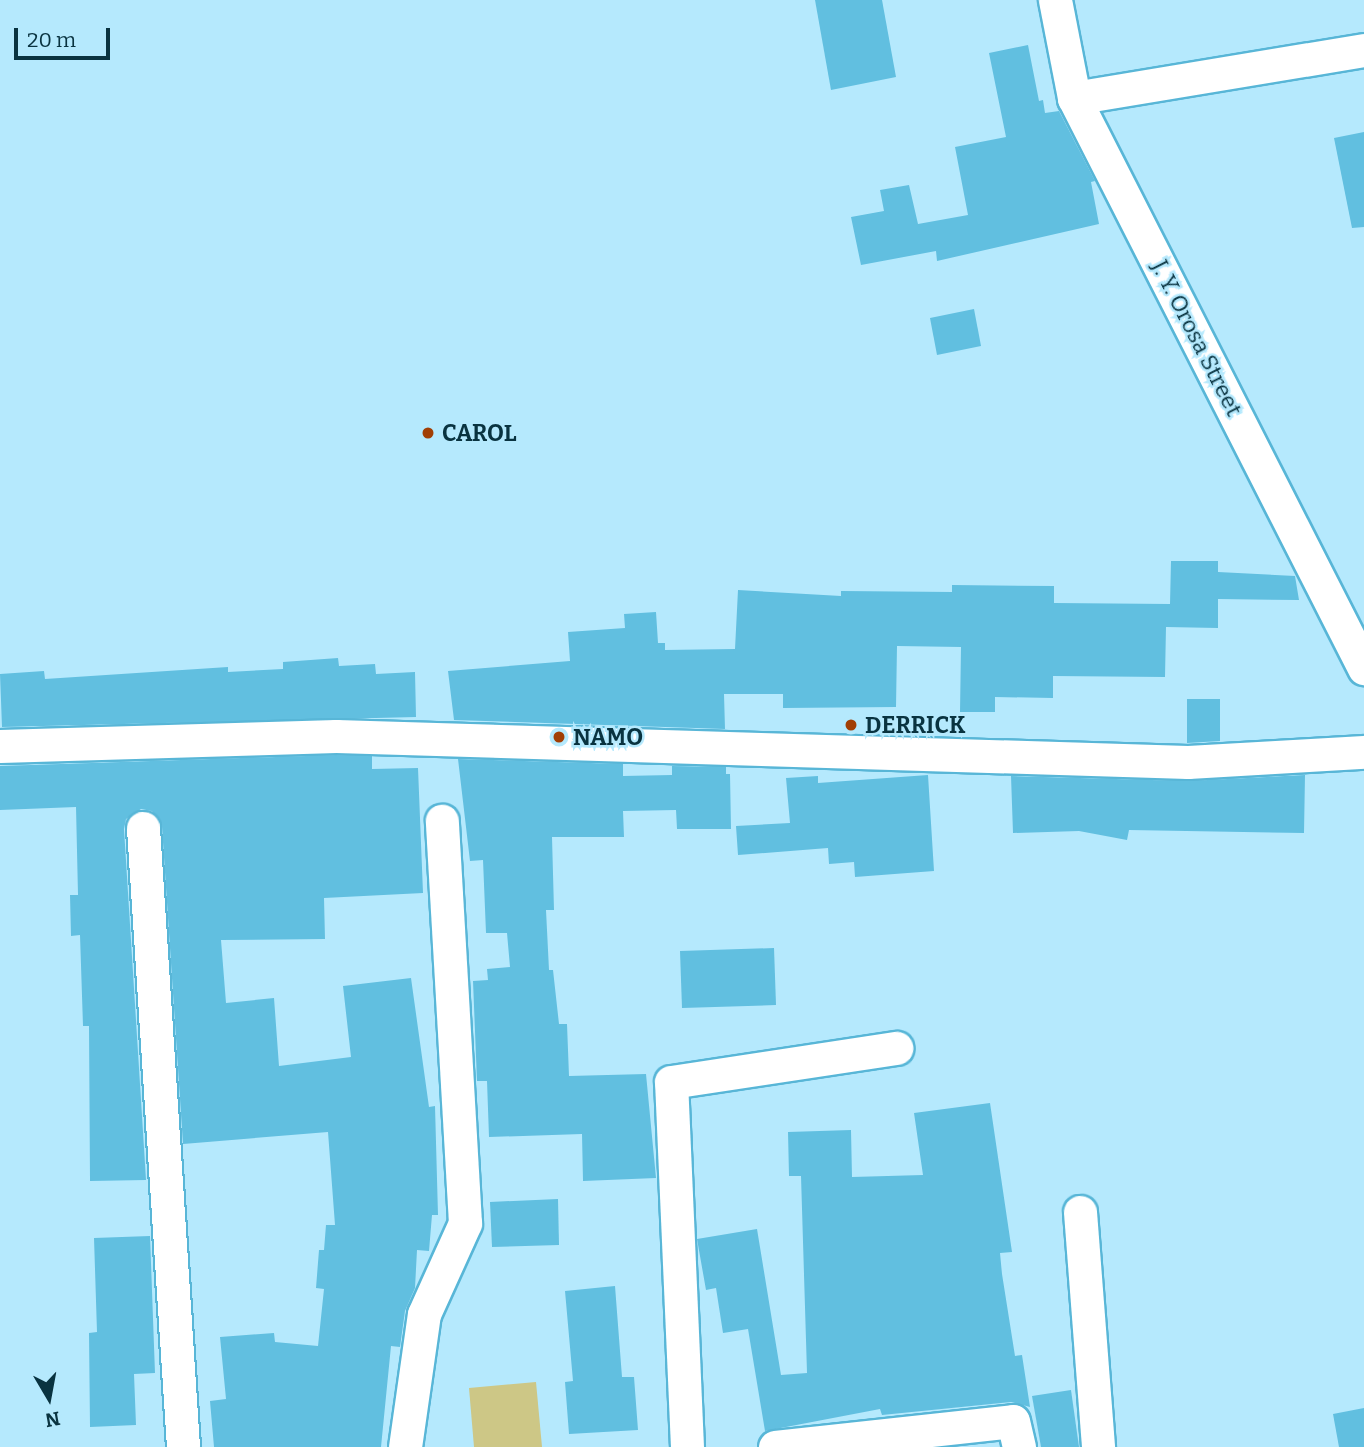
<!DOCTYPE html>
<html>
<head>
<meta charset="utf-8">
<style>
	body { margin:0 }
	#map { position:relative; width:1364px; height:1447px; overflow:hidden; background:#b5e9fd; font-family:Bitter,serif }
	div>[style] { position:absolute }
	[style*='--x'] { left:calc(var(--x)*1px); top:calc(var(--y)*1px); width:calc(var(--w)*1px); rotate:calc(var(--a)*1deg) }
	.green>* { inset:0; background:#cdc786 }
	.building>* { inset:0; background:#61bfe0 }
	.roads { filter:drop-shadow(2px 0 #58b6d7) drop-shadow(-2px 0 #58b6d7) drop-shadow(0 2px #58b6d7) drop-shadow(0 -2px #58b6d7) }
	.minor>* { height:33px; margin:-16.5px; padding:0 16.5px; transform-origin:16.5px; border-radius:16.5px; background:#fff }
	.dots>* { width:19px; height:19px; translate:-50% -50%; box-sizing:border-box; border:4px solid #b5e9fd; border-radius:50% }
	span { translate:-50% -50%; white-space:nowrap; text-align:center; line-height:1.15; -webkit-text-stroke:5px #b5e9fd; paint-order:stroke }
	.street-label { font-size:23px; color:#093340 }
	.poi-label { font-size:23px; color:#093340; font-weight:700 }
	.left { translate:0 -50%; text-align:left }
	.north { position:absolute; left:14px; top:1363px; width:70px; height:70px; -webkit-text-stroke:5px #b5e9fd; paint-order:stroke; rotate:170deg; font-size:19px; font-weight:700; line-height:28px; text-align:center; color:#093340 }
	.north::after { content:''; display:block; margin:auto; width:24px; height:32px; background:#093340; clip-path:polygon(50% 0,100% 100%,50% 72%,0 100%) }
	.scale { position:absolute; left:14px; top:28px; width:96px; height:32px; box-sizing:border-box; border:4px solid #093340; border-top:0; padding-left:9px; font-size:21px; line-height:24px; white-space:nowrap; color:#093340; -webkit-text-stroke:5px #b5e9fd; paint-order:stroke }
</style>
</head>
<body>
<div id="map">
	<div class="green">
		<i style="clip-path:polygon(536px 1382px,542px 1447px,474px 1447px,469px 1388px)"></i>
	</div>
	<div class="building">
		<i style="clip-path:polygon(815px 0,882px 0,896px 77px,831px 90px)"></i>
		<i style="clip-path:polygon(1028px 45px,1039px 101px,1043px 100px,1045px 113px,1059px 111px,1095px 181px,1091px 182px,1099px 224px,937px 261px,936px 251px,861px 265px,851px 217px,884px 211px,880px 190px,909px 185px,918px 224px,968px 215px,955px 147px,1006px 137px,989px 53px)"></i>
		<i style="clip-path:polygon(1364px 132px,1364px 227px,1352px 228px,1334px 138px)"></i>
		<i style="clip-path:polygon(974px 309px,981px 346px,937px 355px,930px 318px)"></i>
		<i style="clip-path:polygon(1171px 561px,1218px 561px,1218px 572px,1295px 576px,1299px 600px,1218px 599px,1218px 628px,1166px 627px,1165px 677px,1053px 676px,1053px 698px,995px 697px,995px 712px,960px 712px,961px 647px,897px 646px,896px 707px,783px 708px,783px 694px,724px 694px,725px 729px,454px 720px,448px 671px,570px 661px,568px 632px,625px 628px,624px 614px,656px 612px,658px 643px,665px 643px,665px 650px,735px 649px,738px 590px,841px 596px,841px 591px,952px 592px,952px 585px,1054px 586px,1054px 603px,1170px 604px)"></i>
		<i style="clip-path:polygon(338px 658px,339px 666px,375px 664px,376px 674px,415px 672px,416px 717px,2px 727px,0 674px,44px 671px,45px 679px,228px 667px,228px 672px,283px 669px,283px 662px)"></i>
		<i style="clip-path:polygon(1187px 699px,1220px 699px,1220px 741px,1187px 743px)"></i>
		<i style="clip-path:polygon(336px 755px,372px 756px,372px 769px,418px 768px,423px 893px,324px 898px,325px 939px,221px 940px,226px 1003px,274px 998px,279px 1066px,351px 1057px,343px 986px,411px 978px,429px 1107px,435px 1106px,438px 1215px,432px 1215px,429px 1251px,417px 1250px,415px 1288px,405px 1311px,400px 1347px,391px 1346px,381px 1447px,214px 1447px,210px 1401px,226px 1399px,220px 1337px,274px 1333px,275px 1342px,318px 1346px,324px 1289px,316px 1288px,319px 1250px,324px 1250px,326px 1225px,335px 1225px,328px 1132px,183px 1144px,162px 827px,152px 811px,141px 809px,126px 819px,124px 829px,146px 1180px,90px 1181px,89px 1026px,83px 1026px,80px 935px,71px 936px,70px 895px,78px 895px,76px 807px,0 810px,0 766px)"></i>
		<i style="clip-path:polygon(458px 759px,623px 764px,623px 776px,672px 775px,672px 766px,726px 767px,726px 774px,730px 774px,731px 829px,677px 829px,676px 810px,623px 811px,624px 837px,552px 837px,554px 910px,546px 910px,549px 970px,553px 970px,559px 1024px,567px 1024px,569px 1076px,646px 1074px,656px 1178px,583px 1181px,582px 1134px,489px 1137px,487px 1081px,477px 1081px,473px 981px,488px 980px,487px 969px,510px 967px,507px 933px,486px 933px,483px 860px,470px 861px)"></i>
		<i style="clip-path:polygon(928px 775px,934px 871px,855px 877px,854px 862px,829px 864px,828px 848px,738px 855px,736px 826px,790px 823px,786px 778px,818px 776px,818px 783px)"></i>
		<i style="clip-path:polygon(1305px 775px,1304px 833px,1129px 830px,1127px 840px,1079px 831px,1013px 833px,1011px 776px,1188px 781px)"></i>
		<i style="clip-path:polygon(774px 948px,776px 1005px,682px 1008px,680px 951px)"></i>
		<i style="clip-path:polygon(990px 1103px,1012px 1252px,1000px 1253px,1002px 1274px,1015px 1356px,1022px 1355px,1030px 1407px,1011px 1402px,882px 1415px,880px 1409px,765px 1431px,748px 1329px,723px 1333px,716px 1288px,706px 1290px,697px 1239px,757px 1229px,781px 1375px,807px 1373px,801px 1176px,789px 1176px,788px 1132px,851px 1130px,852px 1177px,923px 1175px,914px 1113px)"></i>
		<i style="clip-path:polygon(558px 1199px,559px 1245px,492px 1247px,490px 1202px)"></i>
		<i style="clip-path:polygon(150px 1236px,155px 1373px,134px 1374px,136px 1425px,90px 1427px,89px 1333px,97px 1332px,94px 1238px)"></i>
		<i style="clip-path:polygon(615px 1286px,622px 1377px,634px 1377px,638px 1430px,569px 1434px,565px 1382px,573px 1381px,565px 1291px)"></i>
		<i style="clip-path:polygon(1071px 1390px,1079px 1447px,1041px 1447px,1032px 1396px)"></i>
		<i style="clip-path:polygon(1364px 1408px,1364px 1447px,1339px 1447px,1333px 1414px)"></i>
	</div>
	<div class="roads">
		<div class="minor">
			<i style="--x:1055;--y:0;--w:100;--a:79"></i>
			<i style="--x:1074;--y:98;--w:640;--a:63.03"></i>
			<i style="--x:1074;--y:98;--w:294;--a:-9.4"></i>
			<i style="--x:0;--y:746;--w:336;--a:-1.7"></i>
			<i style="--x:336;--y:736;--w:852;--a:1.75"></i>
			<i style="--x:1188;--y:762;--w:176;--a:-3.3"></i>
			<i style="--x:143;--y:828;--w:620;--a:86.3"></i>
			<i style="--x:1080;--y:1212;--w:236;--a:85.6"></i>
			<i style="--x:405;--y:1447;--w:134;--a:-81.9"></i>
			<i style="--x:424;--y:1314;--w:100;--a:-65.7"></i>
			<i style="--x:465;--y:1223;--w:403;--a:-93.3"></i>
			<i style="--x:687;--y:1447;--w:365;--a:-92.5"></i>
			<i style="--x:671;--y:1082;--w:228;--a:-8.6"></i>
			<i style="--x:775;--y:1447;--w:239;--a:-6.2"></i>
			<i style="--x:1013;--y:1421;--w:27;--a:77"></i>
		</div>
	</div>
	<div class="dots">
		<i style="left:428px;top:433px;background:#a13e04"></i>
		<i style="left:851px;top:725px;background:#a13e04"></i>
		<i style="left:559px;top:737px;background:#a13e04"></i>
	</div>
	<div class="street-label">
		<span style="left:1197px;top:338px;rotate:63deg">J. Y. Orosa Street</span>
	</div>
	<div class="poi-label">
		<span class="left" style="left:442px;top:433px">CAROL</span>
		<span class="left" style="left:865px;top:725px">DERRICK</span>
		<span class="left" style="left:573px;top:737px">NAMO</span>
	</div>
	<div class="north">N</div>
	<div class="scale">20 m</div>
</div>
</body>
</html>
